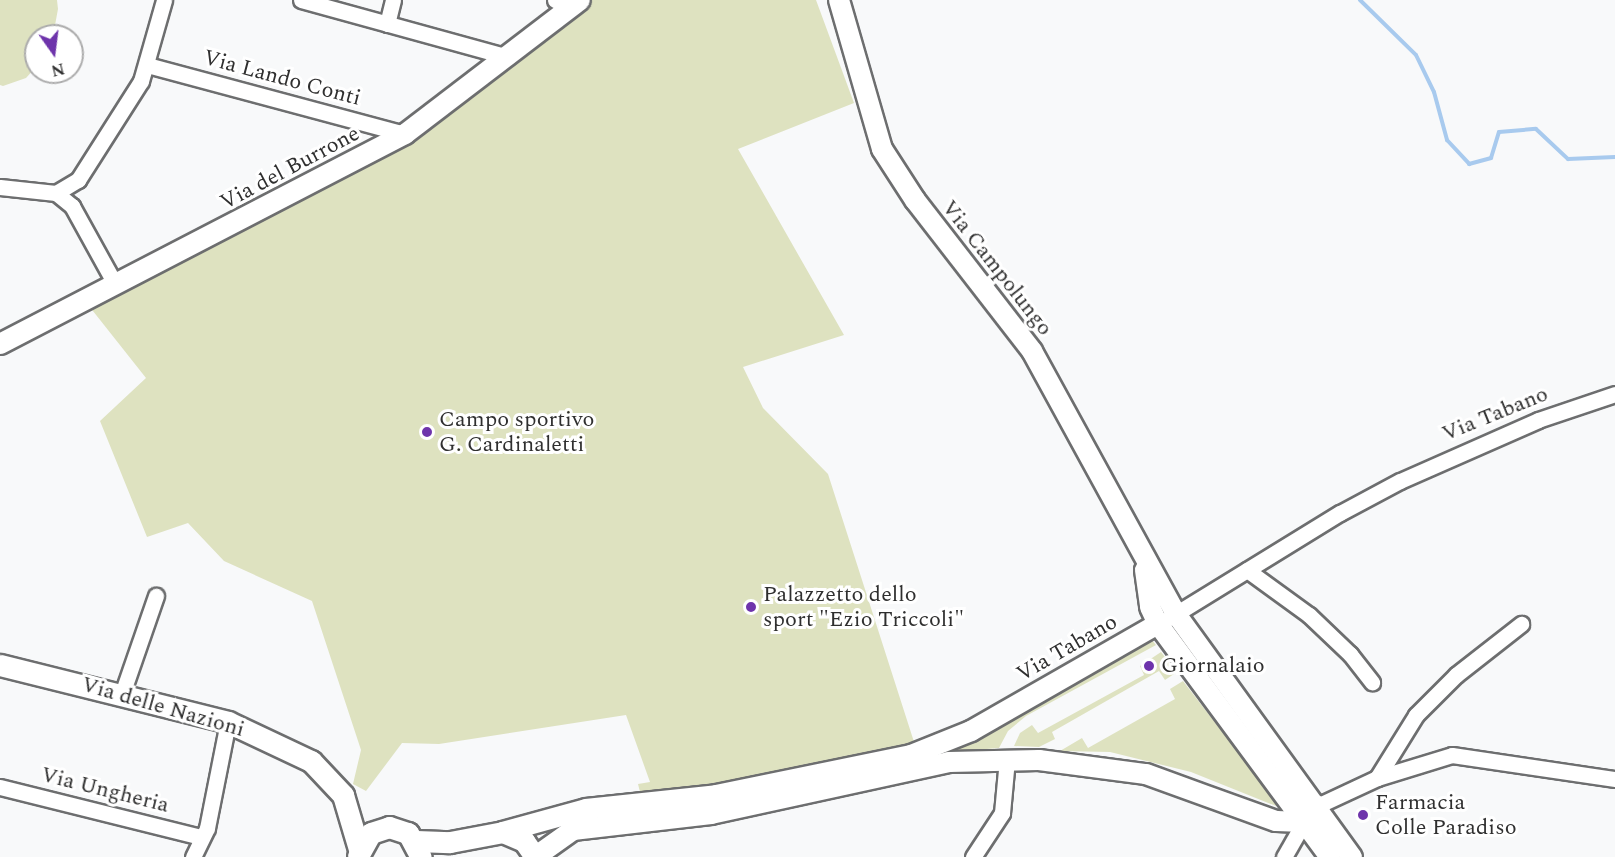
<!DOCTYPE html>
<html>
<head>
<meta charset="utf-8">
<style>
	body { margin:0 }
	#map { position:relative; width:1615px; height:857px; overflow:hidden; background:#f8f9fa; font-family:Spectral,serif }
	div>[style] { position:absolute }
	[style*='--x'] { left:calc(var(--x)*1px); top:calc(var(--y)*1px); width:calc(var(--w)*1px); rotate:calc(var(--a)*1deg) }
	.green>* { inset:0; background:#dee2c0 }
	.stream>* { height:4px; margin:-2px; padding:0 2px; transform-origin:2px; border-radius:2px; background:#a8caee }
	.roads { filter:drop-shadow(2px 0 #6d6e6f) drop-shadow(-2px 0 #6d6e6f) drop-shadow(0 2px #6d6e6f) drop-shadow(0 -2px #6d6e6f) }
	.minor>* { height:15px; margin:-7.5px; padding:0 7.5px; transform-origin:7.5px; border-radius:7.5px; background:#fff }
	.tertiary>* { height:20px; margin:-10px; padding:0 10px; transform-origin:10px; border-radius:10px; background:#fff }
	.secondary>* { height:21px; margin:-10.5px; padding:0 10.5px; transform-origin:10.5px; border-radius:10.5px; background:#fff }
	.dots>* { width:16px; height:16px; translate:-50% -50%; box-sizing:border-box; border:3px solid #fff; border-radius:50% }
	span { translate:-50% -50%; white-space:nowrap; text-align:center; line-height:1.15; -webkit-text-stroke:6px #fff; paint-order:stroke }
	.street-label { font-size:22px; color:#2f2f2f }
	.poi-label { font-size:22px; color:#2f2f2f }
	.left { translate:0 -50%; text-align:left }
	.north { position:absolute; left:24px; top:24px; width:60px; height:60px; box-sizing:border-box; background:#fff; border:2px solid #acacac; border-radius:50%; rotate:166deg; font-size:16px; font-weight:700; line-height:24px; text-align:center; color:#2f2f2f }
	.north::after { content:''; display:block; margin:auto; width:21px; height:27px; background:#6e34ab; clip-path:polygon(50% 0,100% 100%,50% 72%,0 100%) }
</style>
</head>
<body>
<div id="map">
	<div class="green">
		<i style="clip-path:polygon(0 0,57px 0,58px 9px,53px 36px,36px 36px,36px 67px,26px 78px,3px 86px,0 85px)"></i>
		<i style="clip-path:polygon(592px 0,816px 0,854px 103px,738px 149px,844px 335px,743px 367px,763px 408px,828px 474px,915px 745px,753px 782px,641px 796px,638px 784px,650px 782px,626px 715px,439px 744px,402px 743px,366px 791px,353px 784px,361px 750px,312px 601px,224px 561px,188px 523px,147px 537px,100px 421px,146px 378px,89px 306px,398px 148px)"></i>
		<i style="clip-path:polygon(1151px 639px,1156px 645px,1026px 716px,1008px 731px,999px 748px,938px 753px,972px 741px)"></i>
		<i style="clip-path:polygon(1161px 652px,1177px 672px,1165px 680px,1159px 671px,1052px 732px,1055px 739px,1039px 747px,1014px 746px,1020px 733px,1032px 725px,1038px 733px,1144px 675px,1140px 666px)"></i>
		<i style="clip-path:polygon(1183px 681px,1281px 808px,1191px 772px,1110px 752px,1060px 751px,1082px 738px,1088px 748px,1175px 699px,1170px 689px)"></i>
	</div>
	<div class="stream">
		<i style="--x:1360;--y:0;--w:78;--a:44.5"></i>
		<i style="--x:1416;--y:55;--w:41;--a:64.1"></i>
		<i style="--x:1434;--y:92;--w:50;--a:74.8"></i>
		<i style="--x:1447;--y:140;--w:33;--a:47"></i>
		<i style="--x:1469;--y:164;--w:23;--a:-15"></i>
		<i style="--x:1491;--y:158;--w:27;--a:-73"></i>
		<i style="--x:1499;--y:132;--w:37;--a:-5"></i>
		<i style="--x:1536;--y:129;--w:44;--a:43.2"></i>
		<i style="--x:1568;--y:159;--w:47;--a:-2.4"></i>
	</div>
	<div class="roads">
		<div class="minor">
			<i style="--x:301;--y:0;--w:215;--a:15.4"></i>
			<i style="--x:555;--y:0;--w:19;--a:18"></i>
			<i style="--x:387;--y:24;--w:25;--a:-76"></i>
			<i style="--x:147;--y:65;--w:267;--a:15"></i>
			<i style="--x:0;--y:187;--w:56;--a:6.1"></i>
			<i style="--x:56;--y:193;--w:21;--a:39"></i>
			<i style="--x:72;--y:206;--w:87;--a:61.1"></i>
			<i style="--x:56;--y:193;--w:26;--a:-31"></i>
			<i style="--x:78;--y:180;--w:117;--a:-57.5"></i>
			<i style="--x:141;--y:81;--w:84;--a:-74.1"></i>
			<i style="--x:1247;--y:570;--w:77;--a:36"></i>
			<i style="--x:1309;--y:615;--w:57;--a:43.6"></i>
			<i style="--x:1350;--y:654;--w:36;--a:52"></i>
			<i style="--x:1169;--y:618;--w:201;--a:-31.6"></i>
			<i style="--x:1340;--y:513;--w:68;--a:-28.1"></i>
			<i style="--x:1400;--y:481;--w:151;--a:-23.8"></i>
			<i style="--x:1538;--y:420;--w:81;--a:-18.7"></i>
			<i style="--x:122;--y:694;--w:104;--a:-70.9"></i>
			<i style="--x:1377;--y:778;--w:78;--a:-17"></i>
			<i style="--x:1452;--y:755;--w:165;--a:8.4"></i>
			<i style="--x:0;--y:787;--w:206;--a:14"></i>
			<i style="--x:1317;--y:806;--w:66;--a:-25"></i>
			<i style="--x:1377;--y:778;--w:74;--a:-58.2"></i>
			<i style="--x:1416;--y:715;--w:57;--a:-45"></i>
			<i style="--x:1456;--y:675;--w:83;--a:-38.1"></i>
			<i style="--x:193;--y:857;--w:32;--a:-64"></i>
			<i style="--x:207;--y:828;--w:108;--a:-78.8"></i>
			<i style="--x:973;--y:857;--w:53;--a:-56.6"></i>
			<i style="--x:1002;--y:813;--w:54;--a:-84.7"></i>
			<i style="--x:1284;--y:857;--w:40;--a:-60.3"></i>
		</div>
		<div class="tertiary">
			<i style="--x:839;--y:0;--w:155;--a:73.9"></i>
			<i style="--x:882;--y:149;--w:61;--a:57.1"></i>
			<i style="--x:915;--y:200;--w:191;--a:52.2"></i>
			<i style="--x:1032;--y:351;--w:300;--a:61.3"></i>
			<i style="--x:1176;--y:614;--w:300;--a:54.1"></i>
			<i style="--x:0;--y:344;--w:456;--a:-27.4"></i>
			<i style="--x:405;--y:134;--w:220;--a:-37.4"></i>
			<i style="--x:1145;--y:570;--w:37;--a:82"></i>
			<i style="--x:1150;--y:607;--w:19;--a:65"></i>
			<i style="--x:1158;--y:624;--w:290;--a:53.6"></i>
			<i style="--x:503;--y:832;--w:86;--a:-15.5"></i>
			<i style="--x:586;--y:809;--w:131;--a:-6.1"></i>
			<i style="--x:716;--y:795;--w:199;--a:-11.6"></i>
			<i style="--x:911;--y:755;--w:65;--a:-21.8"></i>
			<i style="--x:971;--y:731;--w:215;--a:-29.8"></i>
			<i style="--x:535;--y:857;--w:47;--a:-35.4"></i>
			<i style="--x:573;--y:830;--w:139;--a:-6.6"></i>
			<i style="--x:711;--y:814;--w:244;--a:-12.3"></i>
			<i style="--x:949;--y:762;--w:90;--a:-1.3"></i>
			<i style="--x:1039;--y:760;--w:108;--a:7.5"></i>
			<i style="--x:1146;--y:774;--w:138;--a:19.9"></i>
			<i style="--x:1276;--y:821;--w:28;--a:2"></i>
			<i style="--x:1304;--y:822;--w:21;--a:-51"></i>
		</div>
		<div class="secondary">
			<i style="--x:0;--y:665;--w:235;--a:14"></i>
			<i style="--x:228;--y:722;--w:92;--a:25.2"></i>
			<i style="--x:311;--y:761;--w:47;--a:46.7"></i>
			<i style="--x:343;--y:795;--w:56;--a:73.5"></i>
			<i style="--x:416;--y:841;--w:34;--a:2"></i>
			<i style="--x:450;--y:842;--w:54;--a:-10.7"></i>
			<i style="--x:503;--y:832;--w:23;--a:23"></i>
			<i style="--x:524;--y:841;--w:19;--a:55"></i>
			<i style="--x:358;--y:856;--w:26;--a:-61"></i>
			<i style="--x:371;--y:833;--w:19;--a:-18"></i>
			<i style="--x:389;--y:827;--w:20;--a:18"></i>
			<i style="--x:408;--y:833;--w:27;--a:62"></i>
		</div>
	</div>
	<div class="dots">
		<i style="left:427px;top:432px;background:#6e34ab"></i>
		<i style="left:751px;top:607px;background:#6e34ab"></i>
		<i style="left:1149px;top:666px;background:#6e34ab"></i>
		<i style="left:1363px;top:815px;background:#6e34ab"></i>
	</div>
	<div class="street-label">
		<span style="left:282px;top:78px;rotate:15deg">Via Lando Conti</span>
		<span style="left:290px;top:168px;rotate:-28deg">Via del Burrone</span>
		<span style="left:997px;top:268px;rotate:52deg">Via Campolungo</span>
		<span style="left:1495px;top:414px;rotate:-22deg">Via Tabano</span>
		<span style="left:1067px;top:648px;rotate:-30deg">Via Tabano</span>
		<span style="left:163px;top:707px;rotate:16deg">Via delle Nazioni</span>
		<span style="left:105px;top:790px;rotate:14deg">Via Ungheria</span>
	</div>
	<div class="poi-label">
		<span class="left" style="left:439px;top:432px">Campo sportivo<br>G. Cardinaletti</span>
		<span class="left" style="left:763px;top:607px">Palazzetto dello<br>sport "Ezio Triccoli"</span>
		<span class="left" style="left:1161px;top:666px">Giornalaio</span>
		<span class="left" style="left:1375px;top:815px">Farmacia<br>Colle Paradiso</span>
	</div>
	<div class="north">N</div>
</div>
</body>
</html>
